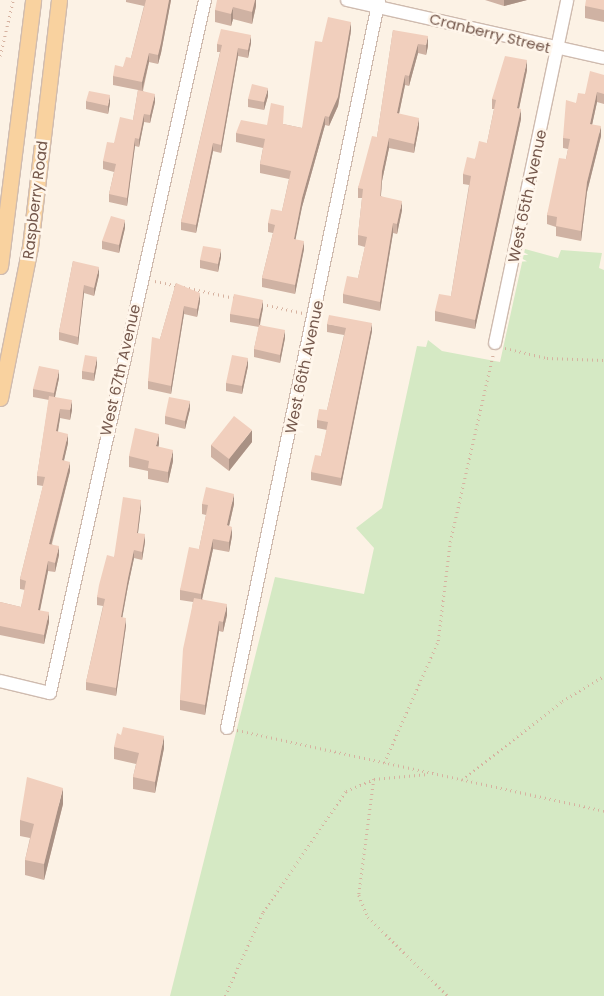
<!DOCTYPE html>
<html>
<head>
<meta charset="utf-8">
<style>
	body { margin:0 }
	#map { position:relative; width:604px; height:996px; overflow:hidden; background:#fcf2e5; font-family:Poppins,sans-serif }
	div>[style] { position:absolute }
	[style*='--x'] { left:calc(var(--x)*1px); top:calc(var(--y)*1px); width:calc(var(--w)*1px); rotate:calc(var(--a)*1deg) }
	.green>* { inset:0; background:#d5e9c4 }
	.path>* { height:2.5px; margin-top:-1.25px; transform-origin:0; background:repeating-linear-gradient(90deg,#d6b2a0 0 1px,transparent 0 5px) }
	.roads { filter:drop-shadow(1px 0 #cfbbaf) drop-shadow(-1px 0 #cfbbaf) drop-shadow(0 1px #cfbbaf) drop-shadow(0 -1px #cfbbaf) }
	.minor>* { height:12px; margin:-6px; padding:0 6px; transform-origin:6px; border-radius:6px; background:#fff }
	.major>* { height:15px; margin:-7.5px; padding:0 7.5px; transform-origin:7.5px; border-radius:7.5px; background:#f9d29f }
	.wall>* { inset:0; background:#cfb2a3 }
	.shaded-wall>* { inset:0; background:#a99184 }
	.building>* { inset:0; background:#f1cfbd }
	span { translate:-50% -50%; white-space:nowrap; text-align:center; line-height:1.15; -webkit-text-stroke:5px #fff6eb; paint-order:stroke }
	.street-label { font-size:15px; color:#74574b }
</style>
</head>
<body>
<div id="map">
	<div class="green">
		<i style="clip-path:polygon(525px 249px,558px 258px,561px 250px,602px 253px,599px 268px,604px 270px,604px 996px,170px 996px,275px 577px,364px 594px,374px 548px,356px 528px,382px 508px,417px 346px,426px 347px,428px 340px,442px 351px,500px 362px)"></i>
	</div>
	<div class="path">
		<i style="--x:0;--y:56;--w:57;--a:-76.9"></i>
		<i style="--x:155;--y:281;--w:25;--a:12"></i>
		<i style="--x:184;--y:287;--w:52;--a:12.2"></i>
		<i style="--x:262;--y:304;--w:42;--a:12.4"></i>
		<i style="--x:505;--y:348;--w:43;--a:13.4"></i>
		<i style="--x:547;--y:358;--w:57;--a:2"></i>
		<i style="--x:237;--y:730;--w:376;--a:12.4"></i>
		<i style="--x:384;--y:763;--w:133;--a:-66.1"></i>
		<i style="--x:438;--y:641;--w:100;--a:-83.1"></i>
		<i style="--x:450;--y:542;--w:193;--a:-77.1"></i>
		<i style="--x:374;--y:779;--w:117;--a:97.4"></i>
		<i style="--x:359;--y:895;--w:24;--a:68"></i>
		<i style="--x:368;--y:917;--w:112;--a:44.6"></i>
		<i style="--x:462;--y:780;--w:127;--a:-38.3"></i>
		<i style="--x:562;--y:701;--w:49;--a:-30.8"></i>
		<i style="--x:225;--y:996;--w:92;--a:-65.7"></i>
		<i style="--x:263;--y:912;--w:147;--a:-55.6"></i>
		<i style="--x:346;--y:791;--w:30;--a:-23"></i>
		<i style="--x:374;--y:779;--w:54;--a:-5.3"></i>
	</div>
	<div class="roads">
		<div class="minor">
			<i style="--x:347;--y:0;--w:263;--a:12.7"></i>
			<i style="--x:495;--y:343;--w:350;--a:-78.1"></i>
			<i style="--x:0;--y:681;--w:51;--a:13.5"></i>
			<i style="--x:50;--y:693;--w:710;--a:-77.39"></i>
			<i style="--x:227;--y:728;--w:744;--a:-78.21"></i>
		</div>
		<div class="major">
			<i style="--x:0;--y:266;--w:268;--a:-82.9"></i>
			<i style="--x:0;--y:398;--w:154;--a:-78.8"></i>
			<i style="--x:30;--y:247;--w:249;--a:-83.3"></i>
		</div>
	</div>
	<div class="wall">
		<i style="clip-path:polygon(126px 0,171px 0,161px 53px,158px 64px,149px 62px,143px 91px,155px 102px,150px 123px,144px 122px,139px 147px,135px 146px,127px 206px,109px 202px,109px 194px,114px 172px,103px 169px,103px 161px,114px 143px,133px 120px,138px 90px,113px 85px,113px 76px,123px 67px,131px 58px,144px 6px,126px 2px)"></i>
		<i style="clip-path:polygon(256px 0,256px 6px,252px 24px,233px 19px,231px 26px,215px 22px,215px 10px)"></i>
		<i style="clip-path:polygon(485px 0,527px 0,504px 6px)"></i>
		<i style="clip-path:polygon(604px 0,604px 22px,585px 18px,585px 6px)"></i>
		<i style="clip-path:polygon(393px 30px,428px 46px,426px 55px,418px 53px,409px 86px,405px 85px,399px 114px,419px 127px,414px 153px,389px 148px,382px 181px,381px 196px,402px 210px,397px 234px,393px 233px,380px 311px,343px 303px,343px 294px,358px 278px,365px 247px,358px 245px,358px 235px,362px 198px,358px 198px,358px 188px,377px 137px)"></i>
		<i style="clip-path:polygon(351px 31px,338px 106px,329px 126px,325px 125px,302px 207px,295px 239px,304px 249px,295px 294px,262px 287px,262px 278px,273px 233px,268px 232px,268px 223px,282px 211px,289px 179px,260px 173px,260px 164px,263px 148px,236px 142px,236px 133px,267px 125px,283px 124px,302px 128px)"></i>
		<i style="clip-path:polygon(251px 43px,248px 58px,238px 56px,221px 153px,213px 151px,196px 233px,181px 230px,181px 222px,220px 52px,217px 52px,217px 44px)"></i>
		<i style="clip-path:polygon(527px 70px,519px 109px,521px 119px,475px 329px,435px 321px,435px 311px,451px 296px,469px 185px,463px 184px,463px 174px,487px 143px,494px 109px,492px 109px,492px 99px)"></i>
		<i style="clip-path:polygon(604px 75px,604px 104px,597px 102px,592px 125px,601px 136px,587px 192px,581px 241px,556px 236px,556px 227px,547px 224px,547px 215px,566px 159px,568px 149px,563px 148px,563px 138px,576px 103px)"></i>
		<i style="clip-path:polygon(268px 96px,264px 110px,248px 107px,248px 99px)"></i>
		<i style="clip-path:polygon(86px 101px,110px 103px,108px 114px,86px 109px)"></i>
		<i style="clip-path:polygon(125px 228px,119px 253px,102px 249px,102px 241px)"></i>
		<i style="clip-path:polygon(221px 257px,218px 272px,200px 268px,200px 260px)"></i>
		<i style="clip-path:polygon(73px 261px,99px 275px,94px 296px,84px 293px,78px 345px,59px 340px,59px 332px)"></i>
		<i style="clip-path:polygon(176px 283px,200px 301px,197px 317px,184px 314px,171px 394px,148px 389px,148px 381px)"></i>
		<i style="clip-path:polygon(263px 308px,260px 325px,285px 338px,280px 363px,254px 357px,254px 349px,259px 327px,230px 322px,230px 314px)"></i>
		<i style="clip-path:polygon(327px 324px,372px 331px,341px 486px,311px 480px,311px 472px,321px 456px,327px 430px,317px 428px,317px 420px,327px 410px,344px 335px,327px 332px)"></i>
		<i style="clip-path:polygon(97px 365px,94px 381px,82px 379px,82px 371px)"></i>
		<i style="clip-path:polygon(248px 366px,242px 394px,226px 391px,226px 383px)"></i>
		<i style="clip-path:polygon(59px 378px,55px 397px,72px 410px,70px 420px,60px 418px,58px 432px,68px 443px,64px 460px,70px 471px,52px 544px,59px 555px,55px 572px,48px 571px,40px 611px,49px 622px,44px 644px,0 635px,0 602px,21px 607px,25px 590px,20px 589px,20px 579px,43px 486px,37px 485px,37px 476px,49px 400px,33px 397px,33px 389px)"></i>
		<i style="clip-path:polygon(190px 409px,185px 429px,165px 424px,165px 416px)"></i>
		<i style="clip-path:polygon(252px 442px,229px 471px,211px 457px,211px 445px)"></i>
		<i style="clip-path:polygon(159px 444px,158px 447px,173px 461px,168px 483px,148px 479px,148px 471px,129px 467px,129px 456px)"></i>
		<i style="clip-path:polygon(202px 504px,234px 504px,229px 526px,232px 536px,229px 552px,213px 549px,202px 599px,227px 615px,223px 632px,219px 631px,205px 715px,180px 710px,180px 700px,193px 602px,180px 600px,180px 590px,199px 549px,206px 515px,202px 514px)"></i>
		<i style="clip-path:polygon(141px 508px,138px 533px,145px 542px,142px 560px,134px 558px,128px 586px,122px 618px,126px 626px,116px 696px,86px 690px,86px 682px,103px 606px,97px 605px,97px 597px,114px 557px)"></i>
		<i style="clip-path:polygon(121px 735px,164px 748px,155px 793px,133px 789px,133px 777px,136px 764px,114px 759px,114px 747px)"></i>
		<i style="clip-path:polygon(63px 804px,44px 880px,25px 875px,25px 860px,30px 838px,20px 836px,20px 820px)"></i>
	</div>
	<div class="shaded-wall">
		<i style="clip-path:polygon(169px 0,171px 0,161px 53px,158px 64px,158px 55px)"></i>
		<i style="clip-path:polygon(255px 0,256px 0,256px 6px,252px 24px,252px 12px)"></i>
		<i style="clip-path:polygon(504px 0,527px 0,504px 6px)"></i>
		<i style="clip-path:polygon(233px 7px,233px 19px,231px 26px,231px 14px)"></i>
		<i style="clip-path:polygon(351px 22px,351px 31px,338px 106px,329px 126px,329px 117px)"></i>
		<i style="clip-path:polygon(251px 35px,251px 43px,248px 58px,248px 50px)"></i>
		<i style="clip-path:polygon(428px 36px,428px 46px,426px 55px,426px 45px)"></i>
		<i style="clip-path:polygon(418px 44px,418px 53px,409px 86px,409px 76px)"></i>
		<i style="clip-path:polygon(238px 48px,238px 56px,221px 153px,221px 145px)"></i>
		<i style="clip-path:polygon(149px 53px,149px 62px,142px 91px,142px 82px)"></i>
		<i style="clip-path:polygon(527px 60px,527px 70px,517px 118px,517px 108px)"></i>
		<i style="clip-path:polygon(405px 75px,405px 85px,397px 123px,397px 113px)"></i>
		<i style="clip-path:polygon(268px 88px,268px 96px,264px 110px,264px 102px)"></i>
		<i style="clip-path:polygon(597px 92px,597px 102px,590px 134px,590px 124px)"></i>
		<i style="clip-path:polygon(155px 94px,155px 102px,150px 123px,150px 115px)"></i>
		<i style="clip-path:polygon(110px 95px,110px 103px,108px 114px,108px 106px)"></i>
		<i style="clip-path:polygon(521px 109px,521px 119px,475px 329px,475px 320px)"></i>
		<i style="clip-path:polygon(144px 114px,144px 122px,139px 147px,139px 139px)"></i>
		<i style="clip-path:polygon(325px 116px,325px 125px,302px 207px,294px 247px,294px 239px,302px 198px)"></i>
		<i style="clip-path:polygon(419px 118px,419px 127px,414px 153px,414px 144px)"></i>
		<i style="clip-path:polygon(601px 126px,601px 136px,587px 192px,581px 241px,581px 231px,587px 182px)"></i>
		<i style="clip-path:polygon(135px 138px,135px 146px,127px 206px,127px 198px)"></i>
		<i style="clip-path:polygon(389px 138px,389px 148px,382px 181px,380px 206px,382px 171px)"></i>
		<i style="clip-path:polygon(213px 143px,213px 151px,196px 233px,196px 225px)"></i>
		<i style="clip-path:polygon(402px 201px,402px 210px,397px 234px,397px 224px)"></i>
		<i style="clip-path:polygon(125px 220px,125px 228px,119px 253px,119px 245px)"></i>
		<i style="clip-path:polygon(393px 223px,393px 233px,380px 311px,380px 302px)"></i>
		<i style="clip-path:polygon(304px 241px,304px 249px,295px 294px,295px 285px)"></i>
		<i style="clip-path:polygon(221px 249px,221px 257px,218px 272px,218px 264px)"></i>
		<i style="clip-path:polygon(99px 267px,99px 275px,94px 296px,94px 288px)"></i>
		<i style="clip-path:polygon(84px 285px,84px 293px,78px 345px,78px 337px)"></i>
		<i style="clip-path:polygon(200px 293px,200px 301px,197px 317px,197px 309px)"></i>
		<i style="clip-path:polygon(263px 300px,263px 308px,259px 327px,259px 319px)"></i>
		<i style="clip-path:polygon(184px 306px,184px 314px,171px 394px,171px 386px)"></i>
		<i style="clip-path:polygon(372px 323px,372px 331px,341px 486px,341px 478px)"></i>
		<i style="clip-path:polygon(285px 330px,285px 338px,280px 363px,280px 355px)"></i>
		<i style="clip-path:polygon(97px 357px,97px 365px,94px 381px,94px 373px)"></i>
		<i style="clip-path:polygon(248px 358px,248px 366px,242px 394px,242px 386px)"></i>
		<i style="clip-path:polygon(59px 370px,59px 378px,54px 401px,54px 393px)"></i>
		<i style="clip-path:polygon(72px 400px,72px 410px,70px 420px,70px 410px)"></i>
		<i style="clip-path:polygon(190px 401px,190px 409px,185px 429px,185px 421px)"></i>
		<i style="clip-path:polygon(60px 409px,60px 418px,56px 441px,56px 431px)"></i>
		<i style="clip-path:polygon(252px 430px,252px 442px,229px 471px,229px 459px)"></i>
		<i style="clip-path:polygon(68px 434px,68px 443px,62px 469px,62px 460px)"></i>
		<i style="clip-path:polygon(159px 434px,159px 444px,156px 457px,156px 446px)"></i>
		<i style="clip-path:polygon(173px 450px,173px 461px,168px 483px,168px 472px)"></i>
		<i style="clip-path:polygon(70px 462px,70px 471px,49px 553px,49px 544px)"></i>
		<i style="clip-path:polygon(234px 494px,234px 504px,227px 535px,227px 525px)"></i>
		<i style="clip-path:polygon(141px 500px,141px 508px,137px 541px,137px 533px)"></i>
		<i style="clip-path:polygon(232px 527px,232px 536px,229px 552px,229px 542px)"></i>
		<i style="clip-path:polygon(145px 534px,145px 542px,142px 560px,142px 552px)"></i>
		<i style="clip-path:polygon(213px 539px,213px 549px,201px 604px,201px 594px)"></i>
		<i style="clip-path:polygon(59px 546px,59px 555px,55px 572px,55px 563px)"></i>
		<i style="clip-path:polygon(134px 550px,134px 558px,128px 586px,121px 625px,121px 617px,128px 578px)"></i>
		<i style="clip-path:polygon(48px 561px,48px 571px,38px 619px,38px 610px)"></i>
		<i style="clip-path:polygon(227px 604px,227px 615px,223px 632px,223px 622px)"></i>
		<i style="clip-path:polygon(49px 612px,49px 622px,44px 644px,44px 635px)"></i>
		<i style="clip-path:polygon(126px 618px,126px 626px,116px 696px,116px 688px)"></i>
		<i style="clip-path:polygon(219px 621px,219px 631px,205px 715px,205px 705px)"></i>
		<i style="clip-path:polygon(164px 736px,164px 748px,155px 793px,155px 782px)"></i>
		<i style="clip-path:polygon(63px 788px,63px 804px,44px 880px,44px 864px)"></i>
	</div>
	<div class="building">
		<i style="clip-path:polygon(146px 0,169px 0,161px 43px,158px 55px,149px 53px,142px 82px,113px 76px,115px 65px,123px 67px,126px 57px,131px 58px)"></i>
		<i style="clip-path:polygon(217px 0,255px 0,252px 12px,233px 7px,231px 14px,215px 10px)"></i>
		<i style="clip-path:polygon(586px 0,604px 0,604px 10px,585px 6px)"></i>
		<i style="clip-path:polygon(328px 17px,351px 22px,338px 97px,329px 117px,325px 116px,302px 198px,294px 239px,304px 241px,295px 285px,262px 278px,275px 225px,268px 223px,271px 209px,282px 211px,291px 171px,260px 164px,265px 139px,236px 133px,241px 120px,267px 125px,271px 103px,284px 106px,283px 124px,302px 128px,315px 41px,322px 42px)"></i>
		<i style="clip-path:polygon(221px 29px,251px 35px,248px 50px,238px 48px,221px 145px,213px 143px,196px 225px,181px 222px,222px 45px,217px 44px)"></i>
		<i style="clip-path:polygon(393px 30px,428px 36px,426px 45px,418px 44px,409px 76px,405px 75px,397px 113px,419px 118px,414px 144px,389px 138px,382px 171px,380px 196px,402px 201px,397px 224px,393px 223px,380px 302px,343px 294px,347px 276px,358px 278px,367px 237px,358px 235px,363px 189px,358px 188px,372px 136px,377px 137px)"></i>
		<i style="clip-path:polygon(505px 56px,527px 60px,517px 108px,521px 109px,475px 320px,435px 311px,439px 294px,451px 296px,471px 176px,463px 174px,467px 157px,475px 159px,479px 141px,487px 143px,496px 100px,492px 99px)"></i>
		<i style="clip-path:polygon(590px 71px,604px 75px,604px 94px,597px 92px,590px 124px,601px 126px,587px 182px,581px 231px,556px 226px,557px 217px,547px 215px,559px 158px,566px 159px,570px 139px,563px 138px,566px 100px,576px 103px,578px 93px,585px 94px)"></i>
		<i style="clip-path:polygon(252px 84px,268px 88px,264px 102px,248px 99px)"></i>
		<i style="clip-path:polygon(138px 90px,155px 94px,150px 115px,144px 114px,139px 139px,135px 138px,127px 198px,109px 194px,116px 164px,103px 161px,107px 142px,114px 143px,120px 117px,133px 120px)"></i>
		<i style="clip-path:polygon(89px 91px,110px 95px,108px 106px,86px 101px)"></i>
		<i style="clip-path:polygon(111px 216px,125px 220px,119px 245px,102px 241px)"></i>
		<i style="clip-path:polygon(203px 246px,221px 249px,218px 264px,200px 260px)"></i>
		<i style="clip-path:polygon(73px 261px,99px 267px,94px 288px,84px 285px,78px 337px,59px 332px)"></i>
		<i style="clip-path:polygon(176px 283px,200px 293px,197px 309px,184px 306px,171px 386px,148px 381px,152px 337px,160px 339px)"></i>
		<i style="clip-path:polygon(234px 294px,263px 300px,259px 319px,230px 314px)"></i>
		<i style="clip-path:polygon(329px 315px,372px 323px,341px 478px,311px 472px,315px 455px,321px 456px,328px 422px,317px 420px,319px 409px,327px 410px,346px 328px,327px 324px)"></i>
		<i style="clip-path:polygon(259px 325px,285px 330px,280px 355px,254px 349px)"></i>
		<i style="clip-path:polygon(85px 355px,97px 357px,94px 373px,82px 371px)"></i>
		<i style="clip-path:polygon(232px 355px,248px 358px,242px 386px,226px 383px)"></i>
		<i style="clip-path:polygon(39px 366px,59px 370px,54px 393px,33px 389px)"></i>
		<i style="clip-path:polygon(49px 396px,72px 400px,70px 410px,60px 409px,56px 431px,68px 434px,62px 460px,70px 462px,49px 544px,59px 546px,55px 563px,48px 561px,38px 610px,49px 612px,44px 635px,0 626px,0 602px,21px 607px,26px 581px,20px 579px,45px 477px,37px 476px)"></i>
		<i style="clip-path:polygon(169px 397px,190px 401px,185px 421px,165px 416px)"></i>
		<i style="clip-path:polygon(234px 416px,252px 430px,229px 459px,211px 445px)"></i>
		<i style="clip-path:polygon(135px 428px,159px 434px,156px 446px,173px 450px,168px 472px,148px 468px,149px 461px,129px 456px)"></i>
		<i style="clip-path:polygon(206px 487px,234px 494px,227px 525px,232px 527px,229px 542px,213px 539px,201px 594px,180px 590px,189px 547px,199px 549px,208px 505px,202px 504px)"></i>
		<i style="clip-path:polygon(123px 497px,141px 500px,137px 533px,145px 534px,142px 552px,134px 550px,128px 578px,121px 617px,126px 618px,116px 688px,86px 682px,105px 599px,97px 597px,99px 585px,107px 555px,114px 557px)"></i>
		<i style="clip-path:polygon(194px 598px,227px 604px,223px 622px,219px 621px,205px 705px,180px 700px,183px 649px)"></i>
		<i style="clip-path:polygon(123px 727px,164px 736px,155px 782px,133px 777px,139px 753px,114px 747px,117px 733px,121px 735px)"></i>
		<i style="clip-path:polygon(27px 777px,63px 788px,44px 864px,25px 860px,34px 824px,20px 820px)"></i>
	</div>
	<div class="street-label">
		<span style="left:490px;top:33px;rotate:14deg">Cranberry Street</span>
		<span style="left:527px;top:196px;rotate:-78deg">West 65th Avenue</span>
		<span style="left:35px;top:200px;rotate:-83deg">Raspberry Road</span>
		<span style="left:304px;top:367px;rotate:-78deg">West 66th Avenue</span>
		<span style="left:120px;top:370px;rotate:-77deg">West 67th Avenue</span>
	</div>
</div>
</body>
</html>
